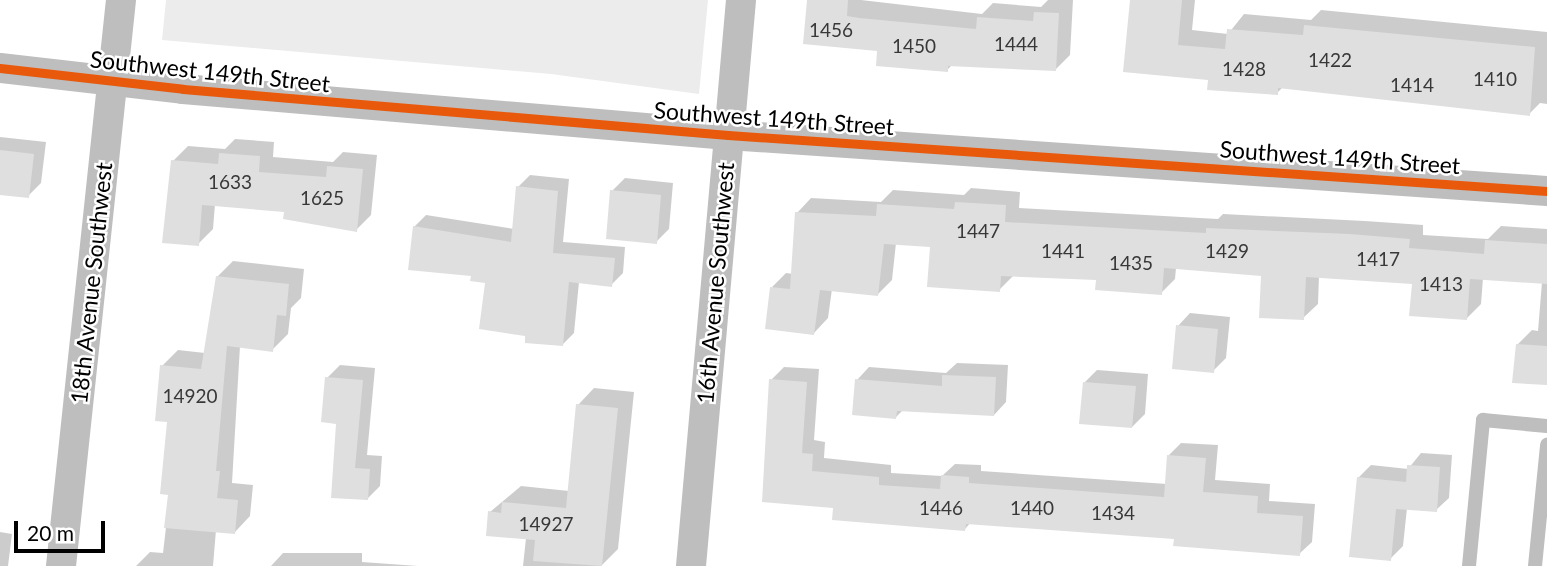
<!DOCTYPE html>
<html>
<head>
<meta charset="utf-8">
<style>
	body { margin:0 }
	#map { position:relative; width:1547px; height:566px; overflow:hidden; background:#fff; font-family:Lato,sans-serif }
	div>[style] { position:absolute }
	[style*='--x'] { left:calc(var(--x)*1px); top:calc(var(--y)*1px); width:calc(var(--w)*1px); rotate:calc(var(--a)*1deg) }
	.green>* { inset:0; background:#ececec }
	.shadow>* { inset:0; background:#0003 }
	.building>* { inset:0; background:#dfdfdf }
	.lane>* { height:14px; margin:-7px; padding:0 7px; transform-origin:7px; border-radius:7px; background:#bebebe }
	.street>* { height:30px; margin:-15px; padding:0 15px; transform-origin:15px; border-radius:15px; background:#bebebe }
	.cycleway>* { height:9px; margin:-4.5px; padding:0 4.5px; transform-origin:4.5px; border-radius:4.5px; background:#e8590c }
	span { translate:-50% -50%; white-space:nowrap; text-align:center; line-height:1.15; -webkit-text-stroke:5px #fff; paint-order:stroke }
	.number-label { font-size:19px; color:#383838 }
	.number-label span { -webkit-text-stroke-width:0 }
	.street-label { font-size:23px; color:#000 }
	.scale { position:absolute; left:14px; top:521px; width:91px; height:32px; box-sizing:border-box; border:4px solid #000; border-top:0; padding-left:9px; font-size:21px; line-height:24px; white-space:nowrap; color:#000; -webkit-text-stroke:5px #fff; paint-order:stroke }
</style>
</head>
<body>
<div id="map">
	<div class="green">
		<i style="clip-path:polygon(166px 0,708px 0,699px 94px,551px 74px,162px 40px)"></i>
	</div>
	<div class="shadow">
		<i style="clip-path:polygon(809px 0,861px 0,982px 14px,993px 3px,1041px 7px,1048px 0,1073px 0,1070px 55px,1055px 70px,953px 64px,947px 70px,879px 49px)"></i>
		<i style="clip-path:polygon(1131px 0,1195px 0,1192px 30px,1228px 34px,1244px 14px,1311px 20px,1321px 10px,1547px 32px,1547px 104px,1540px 103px,1529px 114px,1283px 87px,1277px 93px,1210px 78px)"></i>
		<i style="clip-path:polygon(0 137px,46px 142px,41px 183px,28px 196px,0 193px)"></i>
		<i style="clip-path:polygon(235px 139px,274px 142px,273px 157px,333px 162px,343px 152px,377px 155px,371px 215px,356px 230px,286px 210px,215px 204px,213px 229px,198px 244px,173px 161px,188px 146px,225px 149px)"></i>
		<i style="clip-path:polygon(530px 175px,569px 179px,563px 242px,625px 247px,623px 273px,611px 285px,579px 282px,574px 333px,563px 344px,527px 334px,487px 281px,414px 227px,426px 215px,514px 229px,518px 187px)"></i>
		<i style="clip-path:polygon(625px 178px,673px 183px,669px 229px,656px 242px,612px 191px)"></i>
		<i style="clip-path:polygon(971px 188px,1020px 192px,1019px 208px,1218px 219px,1223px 214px,1365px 221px,1423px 225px,1423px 235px,1488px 239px,1501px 226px,1547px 229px,1547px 383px,1517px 345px,1532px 330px,1538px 331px,1542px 282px,1483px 278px,1481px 304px,1467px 318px,1414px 282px,1319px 276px,1318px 304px,1303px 318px,1263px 274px,1176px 268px,1175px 279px,1161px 293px,1098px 279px,1014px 275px,999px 290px,932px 245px,896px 243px,892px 280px,878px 294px,832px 289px,828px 318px,814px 333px,772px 287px,786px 273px,793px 274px,797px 213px,811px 198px,881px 202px,893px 190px,964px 195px)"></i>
		<i style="clip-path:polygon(233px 261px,304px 269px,301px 298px,291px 308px,288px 334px,272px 350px,240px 346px,232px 483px,253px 485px,250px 516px,235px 532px,216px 530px,213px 566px,136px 566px,150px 552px,163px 553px,170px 493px,169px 421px,162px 366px,178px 350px,205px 353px,217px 277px)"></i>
		<i style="clip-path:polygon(1190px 313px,1230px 317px,1226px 358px,1213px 371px,1178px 326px)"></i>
		<i style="clip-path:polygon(957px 363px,1008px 365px,1006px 402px,994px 415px,903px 410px,896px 417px,857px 380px,869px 367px,946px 373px)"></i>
		<i style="clip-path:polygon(340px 365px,375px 368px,367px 455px,382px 456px,380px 486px,367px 499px,333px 496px,338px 422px,327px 378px)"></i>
		<i style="clip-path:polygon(784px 367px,819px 369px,814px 440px,825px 442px,824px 458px,891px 465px,891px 473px,942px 476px,955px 464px,981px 465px,981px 471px,1167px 484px,1169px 455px,1181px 443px,1218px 445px,1215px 480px,1270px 484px,1269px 501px,1315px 504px,1312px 542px,1299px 554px,1176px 537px,971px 522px,965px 529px,835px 507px,764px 500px,771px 380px)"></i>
		<i style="clip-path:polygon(1097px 370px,1148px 374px,1145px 414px,1132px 427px,1084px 383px)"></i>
		<i style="clip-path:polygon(594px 388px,634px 392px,618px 549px,601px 566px,523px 566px,526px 538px,490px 512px,521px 486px,569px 491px,578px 405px)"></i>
		<i style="clip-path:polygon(1421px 453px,1452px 455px,1449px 498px,1436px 510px,1407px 508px,1403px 546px,1390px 559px,1358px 478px,1371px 465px,1408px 469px)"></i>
		<i style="clip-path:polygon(0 532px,12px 534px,8px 566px,0 566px)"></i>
		<i style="clip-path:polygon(283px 553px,362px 553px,362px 562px,418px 566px,271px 566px)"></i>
	</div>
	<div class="building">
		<i style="clip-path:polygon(807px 0,848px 0,847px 16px,859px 18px,976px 29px,977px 17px,1033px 21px,1034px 12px,1059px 13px,1056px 71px,948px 66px,948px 72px,876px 66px,877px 51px,803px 44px)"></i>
		<i style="clip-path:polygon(1130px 0,1182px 0,1178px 45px,1225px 49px,1227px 29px,1303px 35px,1304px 25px,1535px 47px,1530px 116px,1278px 88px,1278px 95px,1207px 90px,1208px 80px,1123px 72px)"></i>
		<i style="clip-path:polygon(0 150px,34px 154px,29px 198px,0 195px)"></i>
		<i style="clip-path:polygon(219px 153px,260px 156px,259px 172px,326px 177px,327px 166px,363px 169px,357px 232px,283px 219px,284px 212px,202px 205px,199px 246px,162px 243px,171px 160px,218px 164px)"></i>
		<i style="clip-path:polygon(516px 186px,558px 191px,553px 253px,615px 258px,612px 287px,569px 282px,563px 346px,525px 343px,525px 336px,479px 329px,485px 283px,470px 281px,471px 276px,408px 270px,413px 226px,511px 242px)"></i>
		<i style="clip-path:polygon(610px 190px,661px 195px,657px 244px,606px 239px)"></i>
		<i style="clip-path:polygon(955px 202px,1006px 205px,1005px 222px,1206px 233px,1206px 228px,1350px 234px,1410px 239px,1409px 248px,1484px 254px,1485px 240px,1547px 244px,1547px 284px,1470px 279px,1467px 320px,1409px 316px,1412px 284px,1306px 277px,1304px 320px,1259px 318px,1261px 276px,1164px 268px,1162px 295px,1095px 290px,1096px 280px,1001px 276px,1000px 292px,927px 287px,930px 247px,884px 244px,878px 296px,820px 290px,814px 335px,765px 329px,770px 287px,790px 289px,795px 212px,876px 216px,877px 204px,954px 209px)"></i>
		<i style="clip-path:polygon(216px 276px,289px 284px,286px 316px,277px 315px,273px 352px,227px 346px,216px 471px,220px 471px,217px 498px,238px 500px,235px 534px,164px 528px,168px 495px,160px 494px,167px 422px,155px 421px,160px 365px,201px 369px)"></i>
		<i style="clip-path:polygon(1176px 325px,1218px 329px,1214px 373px,1172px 369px)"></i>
		<i style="clip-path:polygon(1516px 344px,1547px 346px,1547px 385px,1512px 383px)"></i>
		<i style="clip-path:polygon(942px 375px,996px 377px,994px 416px,897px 411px,896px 419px,852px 415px,855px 379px,942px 386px)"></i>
		<i style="clip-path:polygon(325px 377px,363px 380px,355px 468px,370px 469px,368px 500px,331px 498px,336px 424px,321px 422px)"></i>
		<i style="clip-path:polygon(769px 379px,807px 382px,802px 453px,813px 454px,812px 471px,879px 477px,879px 485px,940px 489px,941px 475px,969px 477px,969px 483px,1164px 497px,1167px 455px,1206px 458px,1203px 492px,1258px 496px,1257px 513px,1303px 516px,1300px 556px,1173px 546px,1174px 539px,966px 524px,965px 531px,832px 520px,833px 508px,762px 502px)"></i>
		<i style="clip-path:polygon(1083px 382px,1136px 386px,1132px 428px,1079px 424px)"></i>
		<i style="clip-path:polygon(576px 404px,618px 408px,602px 566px,533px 561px,535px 540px,486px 536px,488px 511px,501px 513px,502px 502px,566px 508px)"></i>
		<i style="clip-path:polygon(1407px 465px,1440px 467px,1437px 512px,1396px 509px,1391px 561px,1349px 557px,1357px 477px,1406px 482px)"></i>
	</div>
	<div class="lane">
		<i style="--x:1469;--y:566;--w:147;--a:-84.5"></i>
		<i style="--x:1483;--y:420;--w:64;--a:5.4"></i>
		<i style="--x:1535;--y:566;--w:122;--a:-84.3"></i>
	</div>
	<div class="street">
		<i style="--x:0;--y:68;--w:184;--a:6.5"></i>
		<i style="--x:183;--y:89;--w:547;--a:4.82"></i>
		<i style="--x:728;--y:135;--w:821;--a:3.91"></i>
		<i style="--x:61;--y:566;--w:569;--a:-83.95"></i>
		<i style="--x:691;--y:566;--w:568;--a:-84.95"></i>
	</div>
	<div class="cycleway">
		<i style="--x:0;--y:68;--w:184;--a:6.5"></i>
		<i style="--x:183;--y:89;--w:547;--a:4.82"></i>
		<i style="--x:728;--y:135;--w:821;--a:3.91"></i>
	</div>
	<div class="number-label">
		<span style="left:831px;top:30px">1456</span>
		<span style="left:1016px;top:44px">1444</span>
		<span style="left:914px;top:46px">1450</span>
		<span style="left:1330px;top:60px">1422</span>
		<span style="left:1244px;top:69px">1428</span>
		<span style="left:1495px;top:79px">1410</span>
		<span style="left:1412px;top:85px">1414</span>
		<span style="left:230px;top:182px">1633</span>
		<span style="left:322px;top:198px">1625</span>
		<span style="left:978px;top:231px">1447</span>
		<span style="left:1063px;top:251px">1441</span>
		<span style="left:1227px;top:251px">1429</span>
		<span style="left:1378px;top:259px">1417</span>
		<span style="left:1131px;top:263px">1435</span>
		<span style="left:1441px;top:284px">1413</span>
		<span style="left:190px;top:396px">14920</span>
		<span style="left:941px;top:508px">1446</span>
		<span style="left:1032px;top:508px">1440</span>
		<span style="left:1113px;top:513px">1434</span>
		<span style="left:546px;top:524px">14927</span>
	</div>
	<div class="street-label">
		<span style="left:210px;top:71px;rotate:6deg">Southwest 149th Street</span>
		<span style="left:774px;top:118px;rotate:4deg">Southwest 149th Street</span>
		<span style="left:1340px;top:157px;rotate:4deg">Southwest 149th Street</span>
		<span style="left:91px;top:283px;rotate:-84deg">18th Avenue Southwest</span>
		<span style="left:715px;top:283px;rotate:-85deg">16th Avenue Southwest</span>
	</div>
	<div class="scale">20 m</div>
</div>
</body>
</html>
